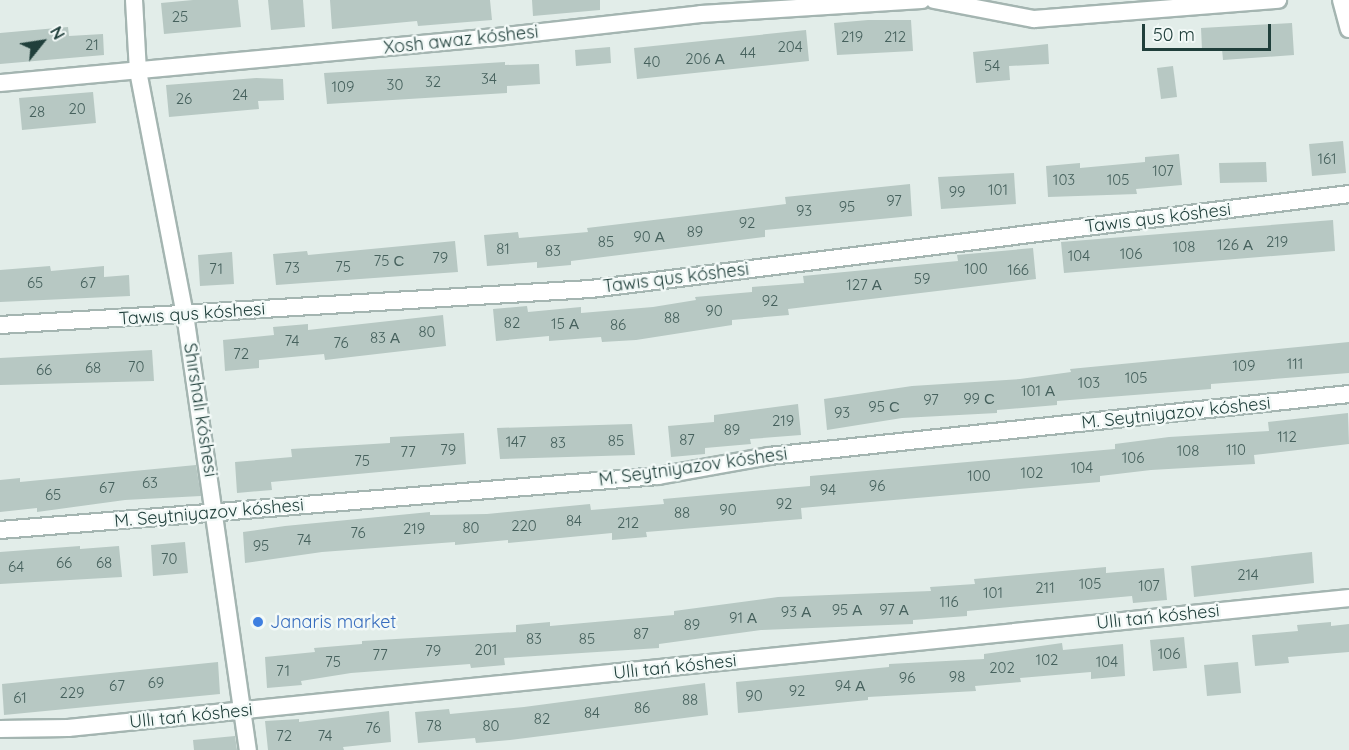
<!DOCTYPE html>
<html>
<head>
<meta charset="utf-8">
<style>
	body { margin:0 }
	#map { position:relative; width:1349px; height:750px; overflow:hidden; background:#e2ede9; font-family:Quicksand,sans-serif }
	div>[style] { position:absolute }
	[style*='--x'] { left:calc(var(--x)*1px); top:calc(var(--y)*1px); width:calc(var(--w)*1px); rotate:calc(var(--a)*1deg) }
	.building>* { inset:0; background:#b7c8c3 }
	.roads { filter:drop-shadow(2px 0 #a4b5b1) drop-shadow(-2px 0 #a4b5b1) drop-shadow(0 2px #a4b5b1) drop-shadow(0 -2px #a4b5b1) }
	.street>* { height:16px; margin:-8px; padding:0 8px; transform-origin:8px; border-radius:8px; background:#fff }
	.dots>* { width:16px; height:16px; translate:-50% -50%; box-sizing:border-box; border:3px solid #f2f9f7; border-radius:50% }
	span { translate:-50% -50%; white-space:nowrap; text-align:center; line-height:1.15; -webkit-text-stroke:5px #f2f9f7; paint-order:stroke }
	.number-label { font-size:15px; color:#46615d }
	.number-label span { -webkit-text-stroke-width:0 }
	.street-label { font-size:18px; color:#203f3b }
	.shop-label { font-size:18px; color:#366cbe }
	.left { translate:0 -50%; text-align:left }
	.north { position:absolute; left:12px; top:12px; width:60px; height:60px; -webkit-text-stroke:4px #f2f9f7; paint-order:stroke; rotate:60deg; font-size:16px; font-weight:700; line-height:24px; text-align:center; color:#203f3b }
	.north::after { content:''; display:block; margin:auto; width:21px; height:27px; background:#203f3b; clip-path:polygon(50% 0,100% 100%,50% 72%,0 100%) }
	.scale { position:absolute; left:1142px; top:24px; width:129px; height:27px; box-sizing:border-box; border:3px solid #203f3b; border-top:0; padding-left:8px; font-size:18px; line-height:21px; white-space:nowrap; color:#203f3b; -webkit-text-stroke:4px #f2f9f7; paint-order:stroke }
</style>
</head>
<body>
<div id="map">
	<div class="building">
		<i style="clip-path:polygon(193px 0,238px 0,241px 27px,164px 34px,161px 3px)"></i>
		<i style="clip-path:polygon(268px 0,303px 0,305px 27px,271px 30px)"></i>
		<i style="clip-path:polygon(330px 0,490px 0,492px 20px,418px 26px,417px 21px,332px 29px)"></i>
		<i style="clip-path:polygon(532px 0,600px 0,600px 10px,533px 16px)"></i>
		<i style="clip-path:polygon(868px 20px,911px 20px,913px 51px,837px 55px,834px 23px)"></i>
		<i style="clip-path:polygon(1292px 23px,1294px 55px,1223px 60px,1222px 49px,1202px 50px,1201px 28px)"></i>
		<i style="clip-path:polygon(68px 27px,69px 36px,103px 34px,104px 55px,0 64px,0 33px)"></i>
		<i style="clip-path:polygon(806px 30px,809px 61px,637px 79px,634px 48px)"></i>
		<i style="clip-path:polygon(1048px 44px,1049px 64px,1009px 66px,1010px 80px,976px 83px,973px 52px)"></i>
		<i style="clip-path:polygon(610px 47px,611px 63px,576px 66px,575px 50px)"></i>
		<i style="clip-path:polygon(505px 62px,505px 65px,539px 64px,540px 84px,507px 86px,507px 93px,327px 104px,324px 73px)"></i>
		<i style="clip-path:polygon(1173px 66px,1177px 97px,1161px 99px,1157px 68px)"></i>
		<i style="clip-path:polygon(256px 78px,283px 79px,284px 100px,258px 101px,259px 109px,169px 117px,166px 85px)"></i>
		<i style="clip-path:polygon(93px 92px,96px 123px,22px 130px,19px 98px)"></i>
		<i style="clip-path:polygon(1343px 141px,1346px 173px,1312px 176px,1309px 144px)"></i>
		<i style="clip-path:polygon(1179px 154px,1182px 185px,1136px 189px,1137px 194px,1048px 197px,1046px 166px,1080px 163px,1080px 168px,1145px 162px,1145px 157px)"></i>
		<i style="clip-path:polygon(1266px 162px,1267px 182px,1220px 183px,1219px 163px)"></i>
		<i style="clip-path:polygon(1014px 173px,1016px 204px,941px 209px,938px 177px)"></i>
		<i style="clip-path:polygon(910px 184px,912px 216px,765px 230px,765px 237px,571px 261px,571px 265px,537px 268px,537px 262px,487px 266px,484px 235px,518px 232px,519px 238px,588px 232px,587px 228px,786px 204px,785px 197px)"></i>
		<i style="clip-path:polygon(1333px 220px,1335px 251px,1064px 273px,1061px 242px)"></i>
		<i style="clip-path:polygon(455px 241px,458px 272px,276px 285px,273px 254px,307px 251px,308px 255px)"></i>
		<i style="clip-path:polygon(1033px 248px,1036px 279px,788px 309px,789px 315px,732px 320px,732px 325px,636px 340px,602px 342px,601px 337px,549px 341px,549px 336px,496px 341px,493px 309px,527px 306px,528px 312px,581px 307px,581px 313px,653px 307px,696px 300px,695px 297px,752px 292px,752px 287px,804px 283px,803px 276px,958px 261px,957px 255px)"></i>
		<i style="clip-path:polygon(232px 252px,234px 284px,200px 286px,198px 255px)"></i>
		<i style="clip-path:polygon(50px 266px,51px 271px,104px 266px,104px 277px,129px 275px,130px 296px,0 302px,0 270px)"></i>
		<i style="clip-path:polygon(443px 315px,446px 346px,325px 360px,324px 354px,259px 360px,259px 368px,225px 371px,223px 340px,274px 335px,273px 327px,308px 324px,308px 330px)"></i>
		<i style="clip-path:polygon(1349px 342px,1349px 373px,1211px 384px,1211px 389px,1057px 401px,1057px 405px,997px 410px,997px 413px,902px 418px,827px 430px,824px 399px,912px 386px,1020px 379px,1071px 372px,1070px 369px)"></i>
		<i style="clip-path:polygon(152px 350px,154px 381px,0 385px,0 358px)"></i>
		<i style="clip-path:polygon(798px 404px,801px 435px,750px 439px,751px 444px,705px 448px,705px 454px,671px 457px,668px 426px,714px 422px,714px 415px)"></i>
		<i style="clip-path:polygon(1348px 413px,1349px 444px,1254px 455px,1255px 464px,1151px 470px,1100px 476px,1100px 482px,801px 508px,802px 519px,646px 532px,647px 537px,612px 540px,612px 533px,508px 543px,508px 540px,455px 545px,455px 542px,322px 552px,245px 563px,243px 532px,285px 526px,430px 512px,430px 515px,487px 514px,590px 504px,591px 510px,664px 504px,663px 499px,810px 486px,810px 476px,1115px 449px,1115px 444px,1169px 437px,1269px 431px,1268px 422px)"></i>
		<i style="clip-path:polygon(632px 424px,635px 455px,500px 459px,497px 428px)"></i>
		<i style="clip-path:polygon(464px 433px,466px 464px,271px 482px,272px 490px,237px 493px,235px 462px,292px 457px,291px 449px,390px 443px,390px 437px)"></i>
		<i style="clip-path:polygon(196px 465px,201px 496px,125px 500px,37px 512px,37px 508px,0 512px,0 480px,20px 478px,20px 482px)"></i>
		<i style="clip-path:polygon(185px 542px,188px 573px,153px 576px,151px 545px)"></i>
		<i style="clip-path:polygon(80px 546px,80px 549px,119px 546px,122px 577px,0 584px,0 552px)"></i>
		<i style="clip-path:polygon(1312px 552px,1314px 583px,1194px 597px,1191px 566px)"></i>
		<i style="clip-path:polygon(1106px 567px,1106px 573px,1164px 568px,1167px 600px,1133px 603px,1132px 596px,967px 611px,967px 616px,913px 620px,913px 624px,761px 630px,659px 644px,659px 648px,504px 658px,505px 665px,471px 668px,470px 664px,351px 673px,301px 681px,302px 685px,267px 688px,265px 657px,315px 652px,314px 648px,362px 644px,362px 641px,516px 632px,516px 625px,550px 622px,550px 626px,674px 615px,674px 611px,778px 597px,931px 591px,930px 587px,975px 584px,974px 579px)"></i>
		<i style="clip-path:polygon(1331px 622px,1331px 626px,1349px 624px,1349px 652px,1288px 657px,1289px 663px,1255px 666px,1252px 635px,1298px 631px,1297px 625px)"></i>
		<i style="clip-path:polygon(1184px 637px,1187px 668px,1153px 671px,1150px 640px)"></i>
		<i style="clip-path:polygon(1062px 643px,1063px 650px,1123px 644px,1125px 676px,1091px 679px,1091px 672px,1020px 678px,1021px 682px,975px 686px,976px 691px,868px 697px,868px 700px,738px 713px,736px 682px,889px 667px,889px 664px,984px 659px,984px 654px)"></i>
		<i style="clip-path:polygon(218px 662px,220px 694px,4px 715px,2px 684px)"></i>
		<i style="clip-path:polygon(1238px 662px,1241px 693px,1207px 696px,1204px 665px)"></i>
		<i style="clip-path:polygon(705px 683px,708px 715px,510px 740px,476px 743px,475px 738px,418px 743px,415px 712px,449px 709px,450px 714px,524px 707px)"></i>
		<i style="clip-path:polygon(389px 711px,391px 742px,343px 747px,344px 750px,268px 750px,265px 721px,299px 719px,299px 722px)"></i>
		<i style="clip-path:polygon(235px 736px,237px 750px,194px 750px,193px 740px)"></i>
	</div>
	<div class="roads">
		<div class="street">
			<i style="--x:134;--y:0;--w:71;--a:86.8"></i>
			<i style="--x:138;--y:71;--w:248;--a:79.1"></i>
			<i style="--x:185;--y:314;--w:441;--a:81.8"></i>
			<i style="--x:934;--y:0;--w:102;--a:10.8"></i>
			<i style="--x:1034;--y:19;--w:245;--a:-4.5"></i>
			<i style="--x:1341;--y:0;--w:30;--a:75"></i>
			<i style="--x:0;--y:83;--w:490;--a:-5.3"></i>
			<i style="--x:488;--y:38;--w:214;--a:-6.4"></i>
			<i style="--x:701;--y:14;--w:221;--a:-3.6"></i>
			<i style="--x:0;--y:325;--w:592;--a:-3.49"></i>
			<i style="--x:591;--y:289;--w:764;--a:-7.14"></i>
			<i style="--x:0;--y:530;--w:660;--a:-4.69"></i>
			<i style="--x:658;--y:476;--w:113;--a:-10.2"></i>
			<i style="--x:769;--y:456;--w:583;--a:-6.1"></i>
			<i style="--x:0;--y:729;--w:68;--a:-0.8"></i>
			<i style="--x:68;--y:728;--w:1288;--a:-5.79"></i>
		</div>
	</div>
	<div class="dots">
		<i style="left:258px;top:622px;background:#3f7fe0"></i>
	</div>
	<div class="number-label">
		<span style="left:180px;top:17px">25</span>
		<span style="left:852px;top:37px">219</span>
		<span style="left:895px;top:37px">212</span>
		<span style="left:92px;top:45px">21</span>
		<span style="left:790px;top:47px">204</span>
		<span style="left:748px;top:53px">44</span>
		<span style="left:705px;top:59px">206 А</span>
		<span style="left:652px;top:62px">40</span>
		<span style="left:992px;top:66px">54</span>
		<span style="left:489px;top:79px">34</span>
		<span style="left:433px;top:82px">32</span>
		<span style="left:395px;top:85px">30</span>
		<span style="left:343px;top:87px">109</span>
		<span style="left:240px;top:95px">24</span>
		<span style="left:184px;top:99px">26</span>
		<span style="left:77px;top:109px">20</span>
		<span style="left:37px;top:112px">28</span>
		<span style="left:1327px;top:159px">161</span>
		<span style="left:1163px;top:171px">107</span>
		<span style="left:1064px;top:180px">103</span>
		<span style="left:1118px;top:180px">105</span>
		<span style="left:998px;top:190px">101</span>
		<span style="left:957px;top:192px">99</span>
		<span style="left:894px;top:201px">97</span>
		<span style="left:847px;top:207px">95</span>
		<span style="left:804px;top:211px">93</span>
		<span style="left:747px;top:223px">92</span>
		<span style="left:695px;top:232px">89</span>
		<span style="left:649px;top:237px">90 А</span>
		<span style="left:606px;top:242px">85</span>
		<span style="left:1277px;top:242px">219</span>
		<span style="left:1235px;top:245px">126 А</span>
		<span style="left:1184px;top:247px">108</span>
		<span style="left:503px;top:249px">81</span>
		<span style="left:553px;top:251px">83</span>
		<span style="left:1131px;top:254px">106</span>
		<span style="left:1079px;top:256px">104</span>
		<span style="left:440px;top:258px">79</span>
		<span style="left:389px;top:261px">75 С</span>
		<span style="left:343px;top:267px">75</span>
		<span style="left:292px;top:268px">73</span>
		<span style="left:216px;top:269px">71</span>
		<span style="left:976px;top:269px">100</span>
		<span style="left:1018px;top:270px">166</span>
		<span style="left:922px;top:279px">59</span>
		<span style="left:35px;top:283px">65</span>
		<span style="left:88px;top:283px">67</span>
		<span style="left:864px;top:285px">127 А</span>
		<span style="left:770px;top:301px">92</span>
		<span style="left:714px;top:311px">90</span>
		<span style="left:672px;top:318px">88</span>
		<span style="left:512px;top:323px">82</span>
		<span style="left:565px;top:324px">15 А</span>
		<span style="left:618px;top:325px">86</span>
		<span style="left:427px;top:332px">80</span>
		<span style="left:385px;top:338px">83 А</span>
		<span style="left:292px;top:341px">74</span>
		<span style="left:341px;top:343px">76</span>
		<span style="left:241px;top:354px">72</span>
		<span style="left:1295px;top:364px">111</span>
		<span style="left:1244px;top:366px">109</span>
		<span style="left:136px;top:367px">70</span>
		<span style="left:93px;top:368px">68</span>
		<span style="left:44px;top:370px">66</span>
		<span style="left:1136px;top:378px">105</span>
		<span style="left:1089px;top:383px">103</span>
		<span style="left:1038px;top:391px">101 А</span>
		<span style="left:979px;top:399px">99 С</span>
		<span style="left:931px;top:400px">97</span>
		<span style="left:884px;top:407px">95 С</span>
		<span style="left:842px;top:413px">93</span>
		<span style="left:783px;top:421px">219</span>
		<span style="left:732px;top:430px">89</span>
		<span style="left:1287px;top:437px">112</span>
		<span style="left:687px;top:440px">87</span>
		<span style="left:616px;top:441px">85</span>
		<span style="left:516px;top:442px">147</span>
		<span style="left:558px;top:443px">83</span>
		<span style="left:448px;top:450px">79</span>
		<span style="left:1236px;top:450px">110</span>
		<span style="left:1188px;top:451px">108</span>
		<span style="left:408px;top:452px">77</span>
		<span style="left:1133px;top:458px">106</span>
		<span style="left:362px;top:461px">75</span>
		<span style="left:1082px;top:468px">104</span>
		<span style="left:1032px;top:473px">102</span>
		<span style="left:979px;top:476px">100</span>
		<span style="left:150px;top:483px">63</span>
		<span style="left:877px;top:486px">96</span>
		<span style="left:107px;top:488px">67</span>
		<span style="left:828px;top:490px">94</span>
		<span style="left:53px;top:495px">65</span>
		<span style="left:784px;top:504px">92</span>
		<span style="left:728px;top:510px">90</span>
		<span style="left:682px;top:513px">88</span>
		<span style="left:574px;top:521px">84</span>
		<span style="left:628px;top:523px">212</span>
		<span style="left:524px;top:526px">220</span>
		<span style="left:471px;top:528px">80</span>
		<span style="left:414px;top:529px">219</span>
		<span style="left:358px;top:533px">76</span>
		<span style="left:304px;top:540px">74</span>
		<span style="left:261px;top:546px">95</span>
		<span style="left:169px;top:559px">70</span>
		<span style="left:64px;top:563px">66</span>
		<span style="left:104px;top:563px">68</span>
		<span style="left:16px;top:567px">64</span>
		<span style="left:1248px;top:575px">214</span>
		<span style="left:1090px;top:584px">105</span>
		<span style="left:1149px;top:586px">107</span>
		<span style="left:1045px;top:588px">211</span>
		<span style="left:993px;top:593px">101</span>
		<span style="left:949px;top:602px">116</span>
		<span style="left:847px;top:610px">95 А</span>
		<span style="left:894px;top:610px">97 А</span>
		<span style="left:796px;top:612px">93 А</span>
		<span style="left:743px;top:618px">91 А</span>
		<span style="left:692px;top:625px">89</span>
		<span style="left:641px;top:634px">87</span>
		<span style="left:534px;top:639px">83</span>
		<span style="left:587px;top:639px">85</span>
		<span style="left:486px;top:650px">201</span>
		<span style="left:433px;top:651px">79</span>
		<span style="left:1169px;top:654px">106</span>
		<span style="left:380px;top:655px">77</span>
		<span style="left:1047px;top:660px">102</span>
		<span style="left:333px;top:662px">75</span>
		<span style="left:1107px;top:662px">104</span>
		<span style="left:1002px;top:668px">202</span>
		<span style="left:283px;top:671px">71</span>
		<span style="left:957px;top:677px">98</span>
		<span style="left:907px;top:678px">96</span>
		<span style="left:156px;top:683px">69</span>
		<span style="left:117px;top:686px">67</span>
		<span style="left:850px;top:686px">94 А</span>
		<span style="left:797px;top:691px">92</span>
		<span style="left:72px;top:693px">229</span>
		<span style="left:754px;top:696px">90</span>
		<span style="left:20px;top:698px">61</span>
		<span style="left:690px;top:700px">88</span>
		<span style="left:642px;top:708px">86</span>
		<span style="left:592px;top:713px">84</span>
		<span style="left:542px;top:719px">82</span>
		<span style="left:434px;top:726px">78</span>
		<span style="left:491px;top:726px">80</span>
		<span style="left:373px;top:728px">76</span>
		<span style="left:284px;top:736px">72</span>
		<span style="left:325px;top:736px">74</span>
	</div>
	<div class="street-label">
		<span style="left:461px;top:40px;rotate:-6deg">Xosh awaz kóshesi</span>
		<span style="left:1158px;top:218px;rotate:-7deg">Tawıs qus kóshesi</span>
		<span style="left:676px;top:278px;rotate:-7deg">Tawıs qus kóshesi</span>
		<span style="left:192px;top:314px;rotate:-4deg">Tawıs qus kóshesi</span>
		<span style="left:200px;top:410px;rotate:81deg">Shırshalı kóshesi</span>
		<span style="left:1176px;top:413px;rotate:-6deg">M. Seytniyazov kóshesi</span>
		<span style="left:693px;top:467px;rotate:-8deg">M. Seytniyazov kóshesi</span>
		<span style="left:209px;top:513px;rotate:-5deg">M. Seytniyazov kóshesi</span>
		<span style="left:1158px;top:617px;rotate:-6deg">Ullı tań kóshesi</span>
		<span style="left:675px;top:667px;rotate:-6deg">Ullı tań kóshesi</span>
		<span style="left:191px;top:716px;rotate:-6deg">Ullı tań kóshesi</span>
	</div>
	<div class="shop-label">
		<span class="left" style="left:270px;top:622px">Janaris market</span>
	</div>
	<div class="north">N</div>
	<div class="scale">50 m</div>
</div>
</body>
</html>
